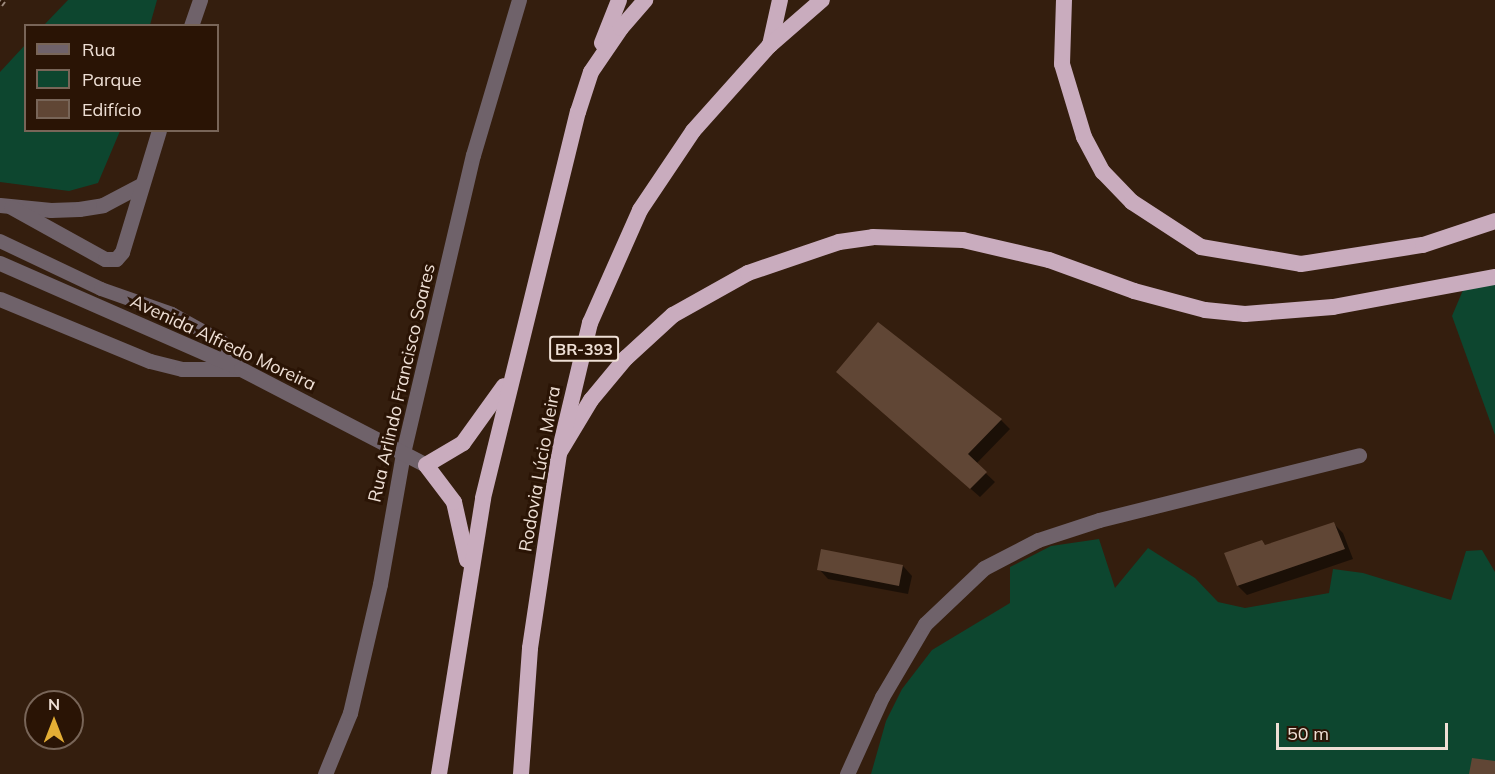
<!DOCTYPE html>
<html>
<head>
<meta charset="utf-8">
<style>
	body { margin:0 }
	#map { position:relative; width:1495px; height:774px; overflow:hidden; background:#341e0e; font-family:Mulish,sans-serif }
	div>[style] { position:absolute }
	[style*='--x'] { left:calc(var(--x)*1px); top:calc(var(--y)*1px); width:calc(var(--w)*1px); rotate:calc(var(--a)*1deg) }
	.green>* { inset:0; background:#0d462f }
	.shadow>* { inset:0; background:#0007 }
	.building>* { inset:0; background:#604635 }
	.service>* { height:14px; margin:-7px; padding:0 7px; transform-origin:7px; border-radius:7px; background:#6f626a }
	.minor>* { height:15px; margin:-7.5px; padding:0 7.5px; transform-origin:7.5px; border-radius:7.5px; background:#6f626a }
	.tertiary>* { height:15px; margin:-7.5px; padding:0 7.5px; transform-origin:7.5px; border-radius:7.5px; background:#6f626a }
	.trunk>* { height:16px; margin:-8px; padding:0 8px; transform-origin:8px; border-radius:8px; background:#c9acbe }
	.rail>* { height:7px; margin-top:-3.5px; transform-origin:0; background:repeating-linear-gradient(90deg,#2a1405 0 14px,#9c8a7d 0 28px); box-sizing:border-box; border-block:2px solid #9c8a7d }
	span { translate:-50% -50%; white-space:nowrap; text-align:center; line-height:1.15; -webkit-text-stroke:6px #2a1405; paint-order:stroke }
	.shield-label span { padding:2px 4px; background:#2a1405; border:2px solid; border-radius:4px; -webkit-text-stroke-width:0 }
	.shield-label { font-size:16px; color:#eedfd5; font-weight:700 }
	.street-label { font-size:18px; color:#eedfd5 }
	.legend { position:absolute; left:24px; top:24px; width:195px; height:108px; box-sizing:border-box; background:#2a1405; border:2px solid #786558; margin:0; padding:8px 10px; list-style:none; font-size:18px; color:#eedfd5 }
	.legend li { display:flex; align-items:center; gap:12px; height:30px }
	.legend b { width:30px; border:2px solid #786558 }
	.north { position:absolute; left:24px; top:690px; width:60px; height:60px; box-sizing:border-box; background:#2a1405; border:2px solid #786558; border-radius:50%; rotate:0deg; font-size:16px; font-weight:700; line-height:24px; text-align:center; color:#eedfd5 }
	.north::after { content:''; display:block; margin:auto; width:21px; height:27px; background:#e4ae35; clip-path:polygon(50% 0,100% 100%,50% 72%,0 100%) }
	.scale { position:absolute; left:1276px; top:723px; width:172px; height:27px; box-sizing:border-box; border:3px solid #eedfd5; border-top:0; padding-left:8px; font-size:18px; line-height:21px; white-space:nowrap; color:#eedfd5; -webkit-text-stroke:4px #2a1405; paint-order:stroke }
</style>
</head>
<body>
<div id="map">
	<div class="green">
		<i style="clip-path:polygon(68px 0,157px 0,150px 25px,44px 25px)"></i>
		<i style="clip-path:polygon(25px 45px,26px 130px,120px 131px,98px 183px,69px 191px,0 182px,0 72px)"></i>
		<i style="clip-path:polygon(1466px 283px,1495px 283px,1495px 435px,1452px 316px)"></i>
		<i style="clip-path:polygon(1099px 539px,1115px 588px,1148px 548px,1195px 578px,1218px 602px,1245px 608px,1329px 593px,1333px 569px,1363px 573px,1451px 600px,1466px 551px,1482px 550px,1495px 572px,1495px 774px,871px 774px,886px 721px,902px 689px,932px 650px,1010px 603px,1010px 567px,1051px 546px)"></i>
	</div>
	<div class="shadow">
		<i style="clip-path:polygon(848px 381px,1001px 420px,1010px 429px,976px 464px,995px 482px,980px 497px)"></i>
		<i style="clip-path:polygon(1334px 524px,1343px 533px,1353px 559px,1247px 595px,1238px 586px,1262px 542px,1266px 546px)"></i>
		<i style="clip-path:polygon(903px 566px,912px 576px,908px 594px,828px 579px,819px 569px)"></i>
	</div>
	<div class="building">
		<i style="clip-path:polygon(878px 322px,1002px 419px,968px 454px,987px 472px,970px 489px,836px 372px)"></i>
		<i style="clip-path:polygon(1334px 522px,1345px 549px,1237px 586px,1224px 553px,1262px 540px,1265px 545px)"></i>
		<i style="clip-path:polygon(821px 549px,903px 565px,899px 586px,817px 570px)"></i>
		<i style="clip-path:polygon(1472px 758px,1495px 761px,1495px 774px,1469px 774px)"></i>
	</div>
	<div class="service">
		<i style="--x:0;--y:241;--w:112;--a:25.4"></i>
		<i style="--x:101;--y:289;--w:75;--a:19.4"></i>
		<i style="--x:172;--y:314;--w:57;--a:29.2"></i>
		<i style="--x:222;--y:342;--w:33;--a:55"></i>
	</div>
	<div class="minor">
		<i style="--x:191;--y:26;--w:28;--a:-71"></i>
		<i style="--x:0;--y:205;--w:51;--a:5.6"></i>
		<i style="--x:51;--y:210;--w:28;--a:-2"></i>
		<i style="--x:79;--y:209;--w:24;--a:-9"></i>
		<i style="--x:103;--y:205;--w:43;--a:-27.8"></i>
		<i style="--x:11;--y:207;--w:107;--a:29"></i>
		<i style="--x:105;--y:259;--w:11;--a:0"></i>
		<i style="--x:116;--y:259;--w:9;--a:-49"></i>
		<i style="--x:122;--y:252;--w:127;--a:-73.1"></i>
		<i style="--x:0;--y:299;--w:162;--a:22.5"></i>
		<i style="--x:150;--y:361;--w:33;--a:14"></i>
		<i style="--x:182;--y:369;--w:59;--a:0"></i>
		<i style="--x:325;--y:774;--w:66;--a:-67.7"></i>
		<i style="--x:350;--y:713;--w:132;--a:-76.9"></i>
		<i style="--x:380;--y:584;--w:133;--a:-80"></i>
		<i style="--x:403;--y:453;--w:306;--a:-76.8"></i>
		<i style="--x:473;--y:155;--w:162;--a:-73.5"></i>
		<i style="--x:847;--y:774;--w:85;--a:-65.6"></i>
		<i style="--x:882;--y:697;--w:85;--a:-59.5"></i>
		<i style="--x:925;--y:624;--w:81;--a:-43.5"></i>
		<i style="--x:984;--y:568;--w:61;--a:-27.4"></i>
		<i style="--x:1038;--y:540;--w:64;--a:-18.2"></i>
		<i style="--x:1099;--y:520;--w:268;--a:-14"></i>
	</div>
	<div class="tertiary">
		<i style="--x:0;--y:263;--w:263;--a:23.7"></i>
		<i style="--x:241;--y:369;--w:208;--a:27.4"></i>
	</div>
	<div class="trunk">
		<i style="--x:1064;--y:0;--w:64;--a:91.8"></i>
		<i style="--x:1062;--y:64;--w:76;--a:73.2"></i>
		<i style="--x:1084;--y:137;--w:40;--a:62"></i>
		<i style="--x:1103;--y:172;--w:42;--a:46"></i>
		<i style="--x:1132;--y:202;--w:82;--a:33.1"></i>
		<i style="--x:1201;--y:247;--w:101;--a:9.6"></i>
		<i style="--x:1301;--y:264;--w:123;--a:-8.9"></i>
		<i style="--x:1423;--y:245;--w:76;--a:-18.4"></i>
		<i style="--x:602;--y:43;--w:46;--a:-68.4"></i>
		<i style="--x:770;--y:45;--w:46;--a:-77.5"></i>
		<i style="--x:559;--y:453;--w:62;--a:-58.9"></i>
		<i style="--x:591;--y:400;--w:55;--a:-50.2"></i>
		<i style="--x:626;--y:358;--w:64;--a:-42.5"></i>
		<i style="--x:673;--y:315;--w:86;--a:-29.2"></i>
		<i style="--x:748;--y:273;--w:96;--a:-18.8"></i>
		<i style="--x:839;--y:242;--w:34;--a:-8"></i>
		<i style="--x:873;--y:237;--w:90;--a:1.9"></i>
		<i style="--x:963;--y:240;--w:88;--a:13.1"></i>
		<i style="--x:1049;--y:260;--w:90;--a:20"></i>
		<i style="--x:1134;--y:291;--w:73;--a:15"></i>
		<i style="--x:1205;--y:310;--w:40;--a:5.7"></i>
		<i style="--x:1245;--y:314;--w:88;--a:-4.5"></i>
		<i style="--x:1333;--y:307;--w:165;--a:-10.5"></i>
		<i style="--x:467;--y:560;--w:59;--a:-102.6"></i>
		<i style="--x:454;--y:502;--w:46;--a:-127.1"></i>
		<i style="--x:426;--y:465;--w:43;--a:-30.7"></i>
		<i style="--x:463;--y:443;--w:70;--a:-54.3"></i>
		<i style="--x:439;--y:774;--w:279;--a:-80.9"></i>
		<i style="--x:483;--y:498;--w:398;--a:-76.2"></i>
		<i style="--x:578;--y:112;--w:42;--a:-72"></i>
		<i style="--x:591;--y:72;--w:53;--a:-55.7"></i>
		<i style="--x:621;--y:28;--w:37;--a:-49"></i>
		<i style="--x:521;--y:774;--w:126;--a:-85.9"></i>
		<i style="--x:530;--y:648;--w:197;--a:-81.5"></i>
		<i style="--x:559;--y:453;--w:134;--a:-76.6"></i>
		<i style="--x:590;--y:323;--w:124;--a:-66.1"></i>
		<i style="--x:640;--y:210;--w:95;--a:-56.1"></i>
		<i style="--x:693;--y:131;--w:114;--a:-48.2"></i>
		<i style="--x:769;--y:46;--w:70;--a:-41"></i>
	</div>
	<div class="rail">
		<i style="--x:0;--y:4;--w:5;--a:-53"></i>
	</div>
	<div class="shield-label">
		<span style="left:584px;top:349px">BR-393</span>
	</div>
	<div class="street-label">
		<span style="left:223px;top:343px;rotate:25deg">Avenida Alfredo Moreira</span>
		<span style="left:402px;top:383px;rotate:-77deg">Rua Arlindo Francisco Soares</span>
		<span style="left:540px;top:469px;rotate:-80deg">Rodovia Lúcio Meira</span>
	</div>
	<ul class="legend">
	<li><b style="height:8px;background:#6f626a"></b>Rua</li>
	<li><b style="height:16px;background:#0d462f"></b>Parque</li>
	<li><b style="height:16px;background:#604635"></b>Edifício</li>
	</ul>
	<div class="north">N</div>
	<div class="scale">50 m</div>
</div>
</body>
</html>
